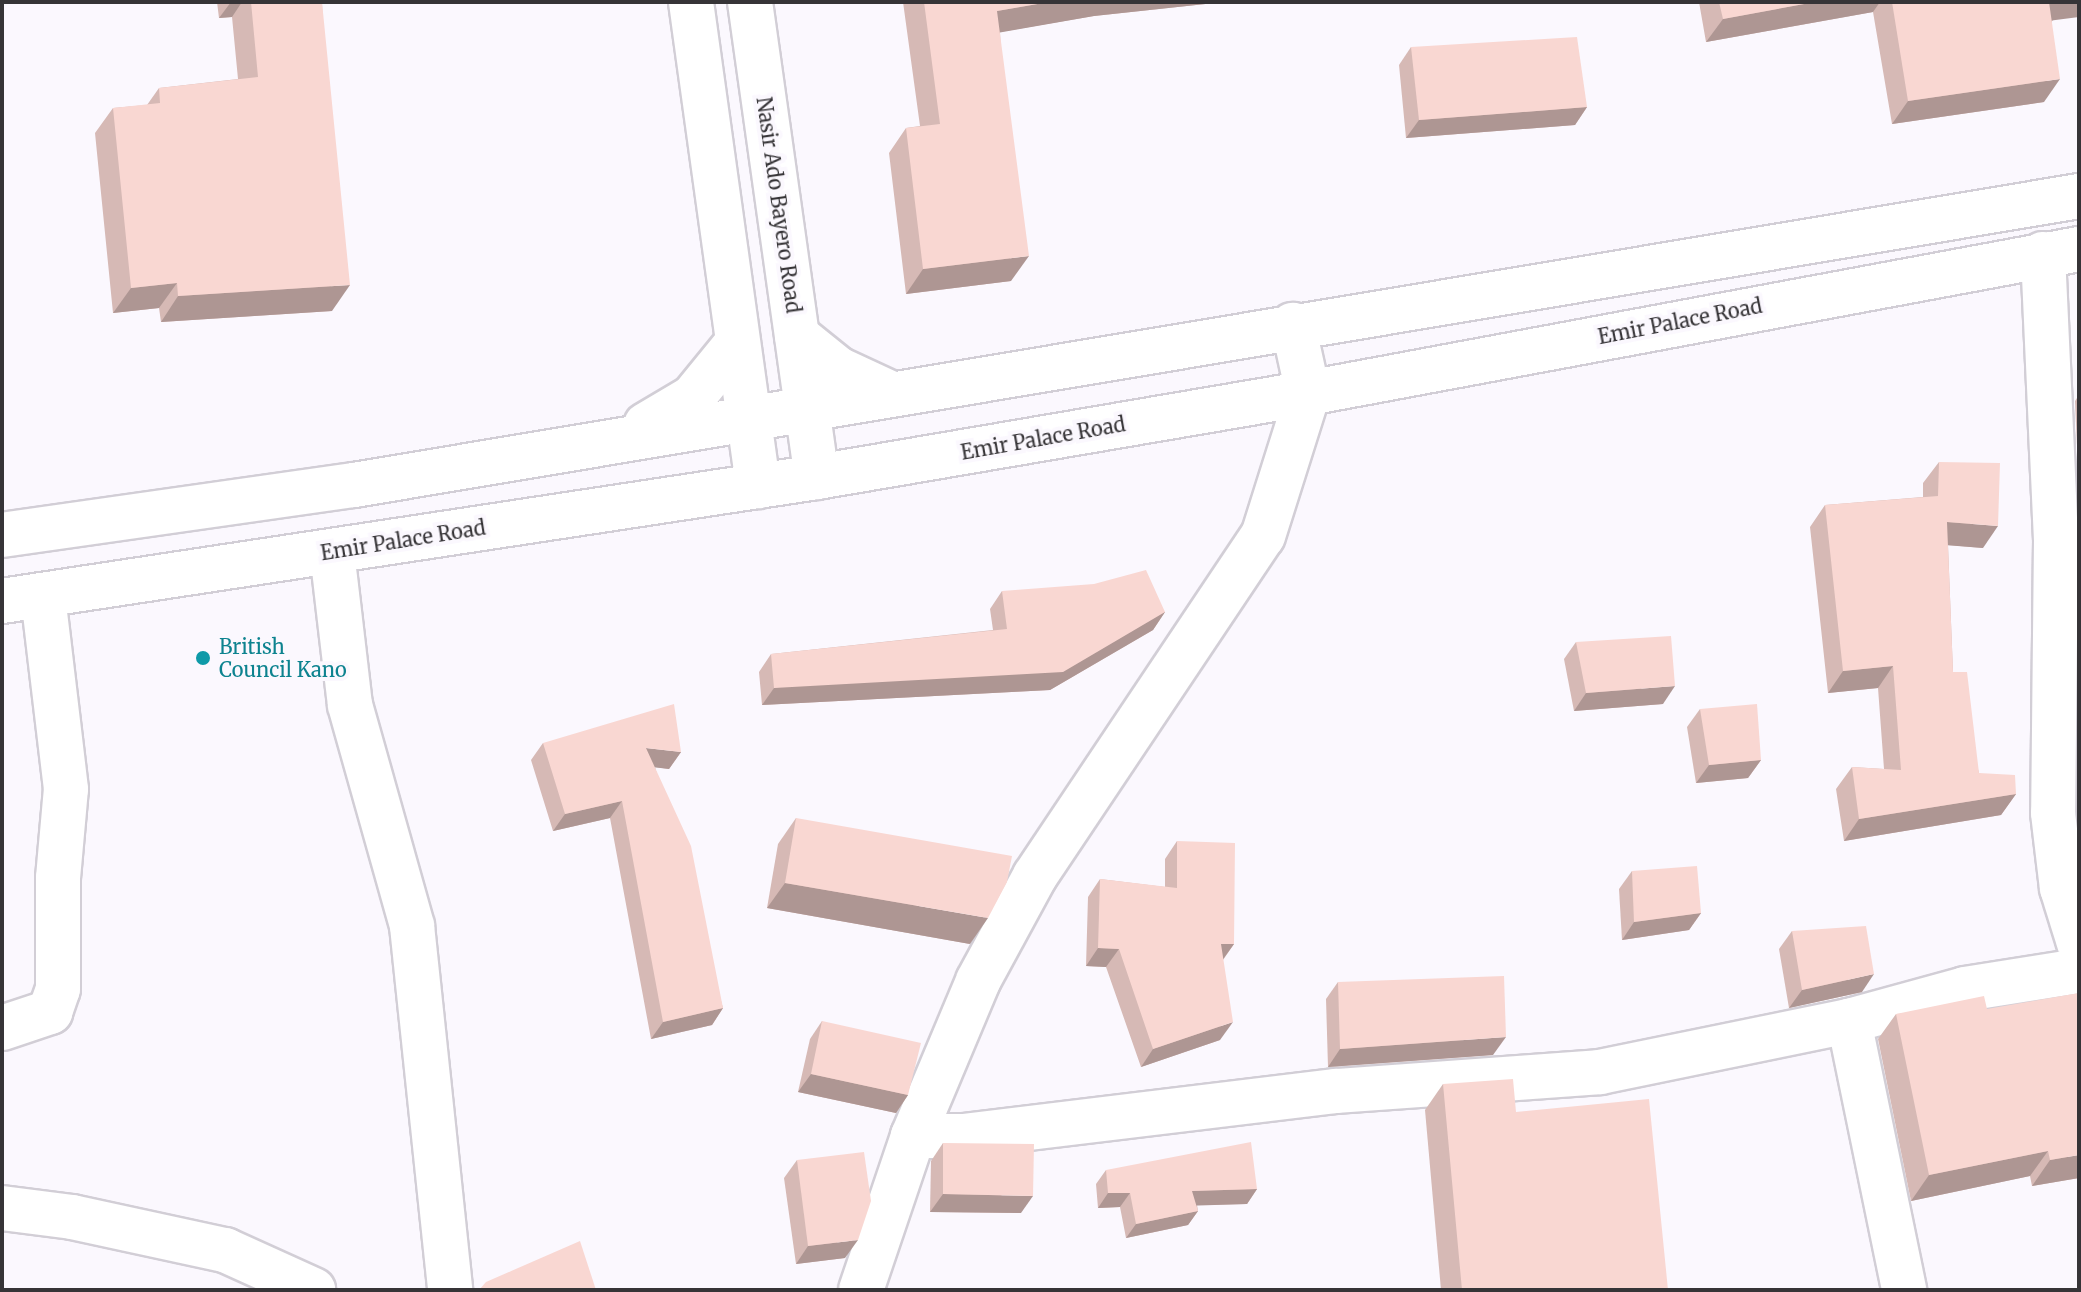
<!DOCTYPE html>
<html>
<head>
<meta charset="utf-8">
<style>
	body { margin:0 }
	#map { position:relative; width:2081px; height:1292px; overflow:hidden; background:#fbf8fe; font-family:Merriweather,serif }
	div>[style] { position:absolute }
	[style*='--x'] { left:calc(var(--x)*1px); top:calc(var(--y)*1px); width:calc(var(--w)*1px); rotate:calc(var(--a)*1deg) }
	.roads { filter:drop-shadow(2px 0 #d2ced6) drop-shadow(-2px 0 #d2ced6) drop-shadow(0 2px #d2ced6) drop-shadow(0 -2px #d2ced6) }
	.minor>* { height:44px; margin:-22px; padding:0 22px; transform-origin:22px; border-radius:22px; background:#fff }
	.tertiary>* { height:44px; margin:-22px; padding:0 22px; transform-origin:22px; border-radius:22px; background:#fff }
	.primary>* { height:44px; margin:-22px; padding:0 22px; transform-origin:22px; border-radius:22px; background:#fff }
	.wall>* { inset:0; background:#d6b9b5 }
	.shaded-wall>* { inset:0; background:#ae9693 }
	.building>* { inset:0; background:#f9d7d2 }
	.dots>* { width:22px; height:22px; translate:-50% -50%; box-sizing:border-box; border:4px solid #fbf8fe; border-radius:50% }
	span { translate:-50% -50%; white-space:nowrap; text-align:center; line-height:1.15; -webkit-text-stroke:8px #fbf8fe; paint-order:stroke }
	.street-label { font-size:20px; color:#363437 }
	.culture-label { font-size:20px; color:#0d838f }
	.left { translate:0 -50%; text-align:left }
	.frame { position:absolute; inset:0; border:4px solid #363437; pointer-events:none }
</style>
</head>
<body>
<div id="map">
	<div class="roads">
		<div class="minor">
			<i style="--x:2043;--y:254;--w:286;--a:87.4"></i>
			<i style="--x:2056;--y:540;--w:273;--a:90.6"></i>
			<i style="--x:2053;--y:813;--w:76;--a:83.2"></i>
			<i style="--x:2062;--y:888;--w:58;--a:72.8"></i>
			<i style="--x:332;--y:552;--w:154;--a:83.3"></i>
			<i style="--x:350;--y:705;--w:230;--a:74.3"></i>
			<i style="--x:412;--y:926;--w:366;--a:84"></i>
			<i style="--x:1849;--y:1021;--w:275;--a:78.4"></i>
			<i style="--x:2;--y:1028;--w:51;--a:-18.4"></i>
			<i style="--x:50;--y:1012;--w:24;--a:-71"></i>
			<i style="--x:58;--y:989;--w:111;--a:-90"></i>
			<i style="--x:58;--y:878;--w:89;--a:-84.9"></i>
			<i style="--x:66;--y:789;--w:195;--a:-96.8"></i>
			<i style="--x:913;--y:1136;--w:50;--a:0"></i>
			<i style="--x:963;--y:1136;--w:376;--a:-6.9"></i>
			<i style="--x:1336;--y:1091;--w:265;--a:-4.1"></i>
			<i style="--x:1600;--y:1072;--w:254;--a:-11.6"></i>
			<i style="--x:1849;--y:1021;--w:120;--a:-15.4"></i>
			<i style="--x:1965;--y:989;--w:115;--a:-9"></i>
			<i style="--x:2;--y:1208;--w:71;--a:7.3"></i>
			<i style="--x:72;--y:1217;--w:157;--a:12.2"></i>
			<i style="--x:225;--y:1250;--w:97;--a:24.4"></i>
			<i style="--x:861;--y:1290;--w:163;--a:-71.3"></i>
			<i style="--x:913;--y:1136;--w:168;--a:-67.2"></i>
			<i style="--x:978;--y:981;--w:119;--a:-61.5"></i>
			<i style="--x:1035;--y:876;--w:409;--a:-56.2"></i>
			<i style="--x:1263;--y:536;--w:150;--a:-72.5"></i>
			<i style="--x:1308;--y:393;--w:70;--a:-102.4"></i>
		</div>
		<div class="tertiary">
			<i style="--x:691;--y:2;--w:489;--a:82.1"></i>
			<i style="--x:750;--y:2;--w:480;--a:82"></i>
		</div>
		<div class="primary">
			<i style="--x:797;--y:336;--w:53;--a:38.8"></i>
			<i style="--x:838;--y:369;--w:60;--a:24.8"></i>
			<i style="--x:646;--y:425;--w:55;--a:-30.8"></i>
			<i style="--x:693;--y:397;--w:70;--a:-50.8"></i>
			<i style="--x:2;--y:535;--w:356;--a:-8.1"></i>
			<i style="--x:354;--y:485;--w:1749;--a:-9.51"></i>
			<i style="--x:2;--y:601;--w:824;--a:-8.65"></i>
			<i style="--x:817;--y:477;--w:498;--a:-9.7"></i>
			<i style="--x:1308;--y:393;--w:784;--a:-10.58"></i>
		</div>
	</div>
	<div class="wall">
		<i style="clip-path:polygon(217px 2px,332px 2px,322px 3px,332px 311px,161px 322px,159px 308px,113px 313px,95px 133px,113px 108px,147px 105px,159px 88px,238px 79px,232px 17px,219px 18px)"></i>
		<i style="clip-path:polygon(903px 2px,1224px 2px,1094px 16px,1000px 32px,1011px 281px,906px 294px,889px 153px,906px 128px,920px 126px)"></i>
		<i style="clip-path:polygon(1699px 2px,2079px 2px,2052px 21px,2044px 102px,1892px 124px,1873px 12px,1706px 42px)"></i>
		<i style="clip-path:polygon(1411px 47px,1587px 107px,1575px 125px,1406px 138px,1399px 65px)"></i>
		<i style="clip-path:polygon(2079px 395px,2079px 490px,2075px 401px)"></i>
		<i style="clip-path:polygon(1939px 462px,1983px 548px,1948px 545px,1953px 672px,1979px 773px,2016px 794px,2001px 815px,1844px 841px,1836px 789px,1852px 767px,1884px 769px,1878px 688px,1828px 693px,1810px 527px,1825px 505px,1923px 497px,1923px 483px)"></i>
		<i style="clip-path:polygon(1002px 591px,1165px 612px,1153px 630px,1050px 690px,762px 705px,759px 672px,771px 654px,993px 630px,990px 609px)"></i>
		<i style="clip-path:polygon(1576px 642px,1663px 704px,1574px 711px,1564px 659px)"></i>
		<i style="clip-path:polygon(1700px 709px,1761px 760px,1748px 778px,1696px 783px,1687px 727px)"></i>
		<i style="clip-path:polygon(543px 743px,681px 752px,669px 769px,655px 767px,723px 1008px,712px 1025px,651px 1039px,610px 818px,553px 831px,531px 760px)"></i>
		<i style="clip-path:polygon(796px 818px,970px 944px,767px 908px,778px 844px)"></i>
		<i style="clip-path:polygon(1177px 841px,1234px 944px,1223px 960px,1220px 1040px,1141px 1067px,1106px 967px,1086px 966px,1088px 897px,1100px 879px,1165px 887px,1165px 859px)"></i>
		<i style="clip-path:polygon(1632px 871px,1701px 913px,1689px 930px,1622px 940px,1619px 889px)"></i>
		<i style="clip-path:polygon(1792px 931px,1862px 992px,1789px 1008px,1779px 949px)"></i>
		<i style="clip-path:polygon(1338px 982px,1493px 1055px,1328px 1067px,1326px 999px)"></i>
		<i style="clip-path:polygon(1987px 1009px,2079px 1178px,2032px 1186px,2030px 1176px,1911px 1201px,1878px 1039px,1896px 1014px)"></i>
		<i style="clip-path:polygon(822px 1021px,908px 1095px,896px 1113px,798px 1092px,810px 1039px)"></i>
		<i style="clip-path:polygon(1443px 1084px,1516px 1112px,1668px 1290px,1441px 1290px,1425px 1110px)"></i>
		<i style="clip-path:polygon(943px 1143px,1021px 1213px,930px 1212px,931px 1161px)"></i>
		<i style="clip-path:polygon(797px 1160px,845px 1258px,796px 1264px,784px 1178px)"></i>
		<i style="clip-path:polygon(1106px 1170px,1257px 1189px,1247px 1204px,1197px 1205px,1198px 1211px,1188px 1225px,1126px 1238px,1120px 1207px,1098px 1208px,1096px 1184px)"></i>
	</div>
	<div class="shaded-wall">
		<i style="clip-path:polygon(231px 2px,242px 2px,232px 17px,219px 18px)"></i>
		<i style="clip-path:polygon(1049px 2px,1224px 2px,1094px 16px,980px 36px,997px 11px)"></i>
		<i style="clip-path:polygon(1815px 2px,1880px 2px,1873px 12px,1706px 42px,1723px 19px)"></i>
		<i style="clip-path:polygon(2047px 2px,2079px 2px,2079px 17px,2032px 23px)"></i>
		<i style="clip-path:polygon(2060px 79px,2044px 102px,1892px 124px,1908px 101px)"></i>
		<i style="clip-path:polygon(1587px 107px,1575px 125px,1406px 138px,1419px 120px)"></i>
		<i style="clip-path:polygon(1029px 256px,1011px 281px,906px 294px,923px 269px)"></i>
		<i style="clip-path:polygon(177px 283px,159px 308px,113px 313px,131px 288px)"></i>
		<i style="clip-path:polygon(350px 285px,332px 311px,161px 322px,178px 296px)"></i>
		<i style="clip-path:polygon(1947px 522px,1998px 526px,1983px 548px,1932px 544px)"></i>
		<i style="clip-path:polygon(1165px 612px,1153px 630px,1050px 690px,762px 705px,774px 688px)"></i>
		<i style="clip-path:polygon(1893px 666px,1878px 688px,1828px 693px,1843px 671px)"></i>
		<i style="clip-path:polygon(1675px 686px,1663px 704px,1574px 711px,1586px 693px)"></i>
		<i style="clip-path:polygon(646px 748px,681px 752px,669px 769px,635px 765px)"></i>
		<i style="clip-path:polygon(1761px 760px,1748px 778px,1696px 783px,1709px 765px)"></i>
		<i style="clip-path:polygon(2016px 794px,2001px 815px,1844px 841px,1859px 819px)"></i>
		<i style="clip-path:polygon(622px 801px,610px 818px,553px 831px,565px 814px)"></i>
		<i style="clip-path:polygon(785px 883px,988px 918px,970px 944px,767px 908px)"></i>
		<i style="clip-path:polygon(1701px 913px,1689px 930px,1622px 940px,1634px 922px)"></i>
		<i style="clip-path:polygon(1221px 944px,1234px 944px,1221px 962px)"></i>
		<i style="clip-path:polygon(1098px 948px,1119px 949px,1106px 967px,1086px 966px)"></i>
		<i style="clip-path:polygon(1874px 974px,1862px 992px,1789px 1008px,1802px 990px)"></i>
		<i style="clip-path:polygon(723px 1008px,712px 1025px,651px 1039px,663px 1022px)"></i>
		<i style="clip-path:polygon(1233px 1022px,1220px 1040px,1141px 1067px,1153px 1049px)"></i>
		<i style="clip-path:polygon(1506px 1037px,1493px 1055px,1328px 1067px,1340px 1049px)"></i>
		<i style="clip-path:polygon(811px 1074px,908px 1095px,896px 1113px,798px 1092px)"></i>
		<i style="clip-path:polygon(2048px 1151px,2030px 1176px,1911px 1201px,1929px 1175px)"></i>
		<i style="clip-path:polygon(2079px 1155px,2079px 1178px,2032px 1186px,2050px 1160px)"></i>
		<i style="clip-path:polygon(1257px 1189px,1247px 1204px,1182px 1206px,1192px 1191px)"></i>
		<i style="clip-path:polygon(1108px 1193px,1130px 1193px,1120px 1207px,1098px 1208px)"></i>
		<i style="clip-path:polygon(943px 1194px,1033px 1196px,1021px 1213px,930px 1212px)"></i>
		<i style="clip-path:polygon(1198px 1211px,1188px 1225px,1126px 1238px,1136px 1224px)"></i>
		<i style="clip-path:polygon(858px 1240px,845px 1258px,796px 1264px,808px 1246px)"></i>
	</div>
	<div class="building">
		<i style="clip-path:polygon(251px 2px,322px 2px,350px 285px,178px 296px,177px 283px,131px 288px,113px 108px,160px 103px,159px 88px,258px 77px)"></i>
		<i style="clip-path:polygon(924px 2px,1049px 2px,997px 11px,1029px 256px,923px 269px,906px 128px,940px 124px)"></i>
		<i style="clip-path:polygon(1719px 2px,1815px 2px,1723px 19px)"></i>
		<i style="clip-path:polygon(1892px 2px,2049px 2px,2060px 79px,1908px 101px)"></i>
		<i style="clip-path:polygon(1577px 37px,1587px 107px,1419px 120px,1411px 47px)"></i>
		<i style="clip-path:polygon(1939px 462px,2000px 463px,1998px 526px,1947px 522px,1953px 672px,1967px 672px,1979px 773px,2015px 775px,2016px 794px,1859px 819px,1852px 767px,1901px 770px,1893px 666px,1843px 671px,1825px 505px,1938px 496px)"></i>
		<i style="clip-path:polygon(1146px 570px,1165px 612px,1063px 672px,774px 688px,771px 654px,1007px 629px,1002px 591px,1094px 584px)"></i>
		<i style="clip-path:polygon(1671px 636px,1675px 686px,1586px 693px,1576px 642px)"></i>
		<i style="clip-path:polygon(674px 704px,681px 752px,646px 748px,691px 846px,723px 1008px,663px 1022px,622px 801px,565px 814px,543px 743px)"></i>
		<i style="clip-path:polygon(1757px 704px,1761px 760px,1709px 765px,1700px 709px)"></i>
		<i style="clip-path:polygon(796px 818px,1012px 856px,1007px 882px,988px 918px,785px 883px)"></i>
		<i style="clip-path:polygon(1177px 841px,1235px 843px,1234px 944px,1221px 944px,1233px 1022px,1153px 1049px,1119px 949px,1098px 948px,1100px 879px,1177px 888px)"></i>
		<i style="clip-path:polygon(1697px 866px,1701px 913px,1634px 922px,1632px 871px)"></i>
		<i style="clip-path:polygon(1866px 926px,1874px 974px,1802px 990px,1792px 931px)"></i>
		<i style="clip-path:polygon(1504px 976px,1506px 1037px,1340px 1049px,1338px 982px)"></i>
		<i style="clip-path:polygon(2079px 993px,2079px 1155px,2050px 1160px,2048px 1151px,1929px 1175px,1896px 1014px,1984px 996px,1987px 1009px)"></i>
		<i style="clip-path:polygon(822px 1021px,921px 1043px,908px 1095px,811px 1074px)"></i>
		<i style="clip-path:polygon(1513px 1079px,1516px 1112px,1649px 1099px,1668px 1290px,1462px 1290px,1443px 1084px)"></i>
		<i style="clip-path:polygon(1251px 1142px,1257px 1189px,1192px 1191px,1198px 1211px,1136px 1224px,1130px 1193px,1108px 1193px,1106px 1170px)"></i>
		<i style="clip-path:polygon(943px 1143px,1034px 1144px,1033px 1196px,943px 1194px)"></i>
		<i style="clip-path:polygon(864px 1152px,871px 1201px,858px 1240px,808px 1246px,797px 1160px)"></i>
		<i style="clip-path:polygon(580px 1241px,596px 1290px,479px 1290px,486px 1282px)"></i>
	</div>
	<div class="dots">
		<i style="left:203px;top:658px;background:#0f9aa8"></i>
	</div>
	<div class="street-label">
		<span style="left:779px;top:205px;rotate:82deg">Nasir Ado Bayero Road</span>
		<span style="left:1680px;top:321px;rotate:-11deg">Emir Palace Road</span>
		<span style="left:1043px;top:438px;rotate:-10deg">Emir Palace Road</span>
		<span style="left:403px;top:540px;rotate:-9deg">Emir Palace Road</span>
	</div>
	<div class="culture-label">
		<span class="left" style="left:219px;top:658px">British<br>Council Kano</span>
	</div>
	<div class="frame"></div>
</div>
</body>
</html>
